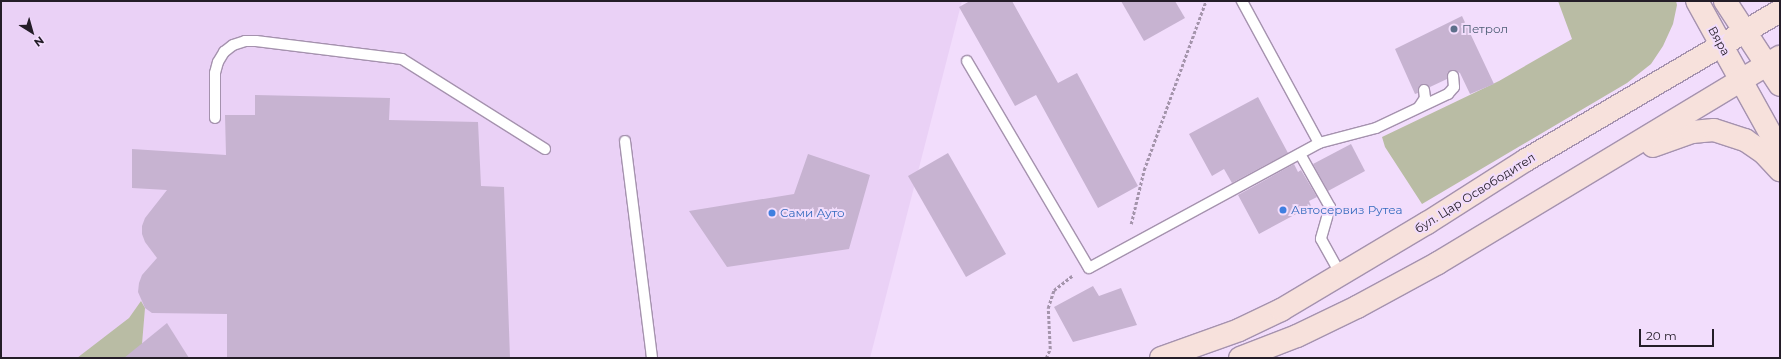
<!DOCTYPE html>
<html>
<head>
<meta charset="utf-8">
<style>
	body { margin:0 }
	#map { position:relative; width:1781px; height:359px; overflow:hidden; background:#f2ddfc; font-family:Montserrat,sans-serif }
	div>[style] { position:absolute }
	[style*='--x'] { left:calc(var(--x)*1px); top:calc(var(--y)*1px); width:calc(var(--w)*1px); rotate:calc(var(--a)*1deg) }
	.built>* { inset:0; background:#ead1f6 }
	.green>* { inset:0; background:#b9bca4 }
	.building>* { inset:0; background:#c7b3d1 }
	.path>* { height:2.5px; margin-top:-1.25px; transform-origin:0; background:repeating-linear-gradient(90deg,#a494ab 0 3px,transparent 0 5px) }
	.roads { filter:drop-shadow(1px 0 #a592ae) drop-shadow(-1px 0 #a592ae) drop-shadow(0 1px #a592ae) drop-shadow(0 -1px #a592ae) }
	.lane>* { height:10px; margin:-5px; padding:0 5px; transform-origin:5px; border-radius:5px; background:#fff }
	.secondary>* { height:22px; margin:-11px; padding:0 11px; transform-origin:11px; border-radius:11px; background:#f7e1dc }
	.dots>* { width:11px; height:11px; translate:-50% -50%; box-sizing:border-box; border:2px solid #f2ddfc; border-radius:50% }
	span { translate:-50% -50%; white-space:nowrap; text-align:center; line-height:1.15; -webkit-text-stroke:4px #f2ddfc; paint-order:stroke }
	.service-label { font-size:12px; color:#4e5e75 }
	.left { translate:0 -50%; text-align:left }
	.street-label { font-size:12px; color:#241d28 }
	.shop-label { font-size:12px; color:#366cbe }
	.frame { position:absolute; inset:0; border:2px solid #241d28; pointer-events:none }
	.north { position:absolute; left:12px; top:12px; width:40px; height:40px; -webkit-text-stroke:3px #f2ddfc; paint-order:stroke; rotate:143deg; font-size:11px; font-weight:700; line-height:16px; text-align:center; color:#241d28 }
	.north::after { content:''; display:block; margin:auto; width:14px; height:18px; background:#241d28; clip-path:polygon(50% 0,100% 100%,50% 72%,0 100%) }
	.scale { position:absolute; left:1639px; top:329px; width:75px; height:18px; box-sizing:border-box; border:2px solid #241d28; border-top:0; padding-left:5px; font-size:12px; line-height:14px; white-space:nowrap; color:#241d28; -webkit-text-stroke:3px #f2ddfc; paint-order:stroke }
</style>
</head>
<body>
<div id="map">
	<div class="built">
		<i style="clip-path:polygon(1px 1px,962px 1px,870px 358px,1px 358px)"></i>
	</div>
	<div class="green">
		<i style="clip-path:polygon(1558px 1px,1676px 1px,1677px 5px,1673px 24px,1663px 46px,1651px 64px,1627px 83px,1422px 204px,1385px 147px,1382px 137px,1499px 81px,1572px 39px)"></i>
		<i style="clip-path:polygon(141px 301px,145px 308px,142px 344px,135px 358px,77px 358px,129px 318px)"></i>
	</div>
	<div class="building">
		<i style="clip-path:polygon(970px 1px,1012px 1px,1058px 83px,1077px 73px,1138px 186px,1098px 208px,1036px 95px,1015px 106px,959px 7px)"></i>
		<i style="clip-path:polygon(1121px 1px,1175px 1px,1185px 18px,1144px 41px)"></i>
		<i style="clip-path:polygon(1462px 16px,1494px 84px,1470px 94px,1460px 73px,1452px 70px,1447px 73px,1447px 79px,1430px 87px,1426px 84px,1420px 85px,1418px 88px,1418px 93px,1415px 94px,1395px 49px)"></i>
		<i style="clip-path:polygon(255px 95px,390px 98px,389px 120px,478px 122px,481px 186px,504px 187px,510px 358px,227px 358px,227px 314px,152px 313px,145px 308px,138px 292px,139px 283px,142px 275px,157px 258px,145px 242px,142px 234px,142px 226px,145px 218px,167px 190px,132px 188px,132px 149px,226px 155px,225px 115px,255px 115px)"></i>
		<i style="clip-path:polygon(1258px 97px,1288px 153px,1232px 183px,1224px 169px,1212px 176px,1189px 134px)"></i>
		<i style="clip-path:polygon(1351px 144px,1365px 171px,1328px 191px,1313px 164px)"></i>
		<i style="clip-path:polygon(948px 153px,1006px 254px,966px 277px,908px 176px)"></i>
		<i style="clip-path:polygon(808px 154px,870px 175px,849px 249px,727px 267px,689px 211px,794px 194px)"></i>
		<i style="clip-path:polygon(1294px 164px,1298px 172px,1301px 170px,1317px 197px,1309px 201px,1311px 206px,1259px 234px,1238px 195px)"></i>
		<i style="clip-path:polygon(1093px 286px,1099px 296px,1121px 288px,1137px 325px,1073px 342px,1054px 307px)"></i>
		<i style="clip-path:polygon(167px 323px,189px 358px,124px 358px)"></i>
	</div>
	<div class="path">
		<i style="--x:1131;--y:224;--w:56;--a:-76.5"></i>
		<i style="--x:1144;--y:170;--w:180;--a:-69.9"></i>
		<i style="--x:1046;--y:358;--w:10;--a:-66"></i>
		<i style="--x:1050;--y:349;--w:41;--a:-92.8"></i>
		<i style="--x:1048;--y:308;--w:19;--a:-72"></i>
		<i style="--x:1054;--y:290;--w:23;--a:-38"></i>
	</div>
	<div class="roads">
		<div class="lane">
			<i style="--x:967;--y:61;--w:240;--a:59.5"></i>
			<i style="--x:1089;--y:268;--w:262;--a:-28.5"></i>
			<i style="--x:1319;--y:143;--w:162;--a:-118.5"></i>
			<i style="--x:1419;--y:107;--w:11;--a:-56"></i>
			<i style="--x:1425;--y:98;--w:8;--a:-97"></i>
			<i style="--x:215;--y:118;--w:45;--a:-90"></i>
			<i style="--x:215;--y:73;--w:11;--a:-75"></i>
			<i style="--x:218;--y:62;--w:12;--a:-59"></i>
			<i style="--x:224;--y:52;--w:11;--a:-38"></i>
			<i style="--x:233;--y:45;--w:13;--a:-18"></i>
			<i style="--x:245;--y:41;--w:11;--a:0"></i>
			<i style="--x:256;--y:41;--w:147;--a:7"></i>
			<i style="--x:402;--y:59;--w:169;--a:32.2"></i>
			<i style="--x:625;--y:141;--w:219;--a:82.9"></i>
			<i style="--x:1319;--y:143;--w:59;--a:-14.7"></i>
			<i style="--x:1376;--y:128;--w:80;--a:-25.3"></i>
			<i style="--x:1448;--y:94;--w:9;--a:-49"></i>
			<i style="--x:1454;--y:87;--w:11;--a:-95"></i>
			<i style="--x:1300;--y:154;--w:61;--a:60.5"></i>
			<i style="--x:1330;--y:207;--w:33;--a:106"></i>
			<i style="--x:1321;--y:239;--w:41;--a:60.9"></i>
		</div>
		<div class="secondary">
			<i style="--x:1697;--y:1;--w:171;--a:61"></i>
			<i style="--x:1725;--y:1;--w:100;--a:56.8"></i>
			<i style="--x:1653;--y:146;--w:41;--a:-19.7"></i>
			<i style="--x:1692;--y:132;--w:22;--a:-5"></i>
			<i style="--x:1714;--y:130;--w:33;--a:18"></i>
			<i style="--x:1745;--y:140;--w:22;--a:34"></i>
			<i style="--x:1763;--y:152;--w:25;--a:47"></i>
			<i style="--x:1161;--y:358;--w:83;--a:-19.7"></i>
			<i style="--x:1239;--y:330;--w:47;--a:-25.5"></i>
			<i style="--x:1281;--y:310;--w:170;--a:-30.8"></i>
			<i style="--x:1427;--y:223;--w:117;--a:-32.5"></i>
			<i style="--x:1526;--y:160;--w:294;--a:-30.4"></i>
			<i style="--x:1240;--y:358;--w:61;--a:-21.1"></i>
			<i style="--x:1297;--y:336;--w:67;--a:-25.8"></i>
			<i style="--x:1357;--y:307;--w:92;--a:-28.5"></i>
			<i style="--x:1438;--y:263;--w:399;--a:-31.1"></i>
		</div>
	</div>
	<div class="dots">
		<i style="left:1454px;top:29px;background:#5c6f8a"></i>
		<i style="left:1283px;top:210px;background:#3f7fe0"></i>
		<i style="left:772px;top:213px;background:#3f7fe0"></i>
	</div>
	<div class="service-label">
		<span class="left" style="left:1462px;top:29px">Петрол</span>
	</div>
	<div class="street-label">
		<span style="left:1719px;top:41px;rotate:61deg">Вяра</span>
		<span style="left:1475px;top:193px;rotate:-32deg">бул. Цар Освободител</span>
	</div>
	<div class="shop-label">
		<span class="left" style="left:1291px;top:210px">Автосервиз Рутеа</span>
		<span class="left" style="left:780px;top:213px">Сами Ауто</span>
	</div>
	<div class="frame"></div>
	<div class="north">N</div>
	<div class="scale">20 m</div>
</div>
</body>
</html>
